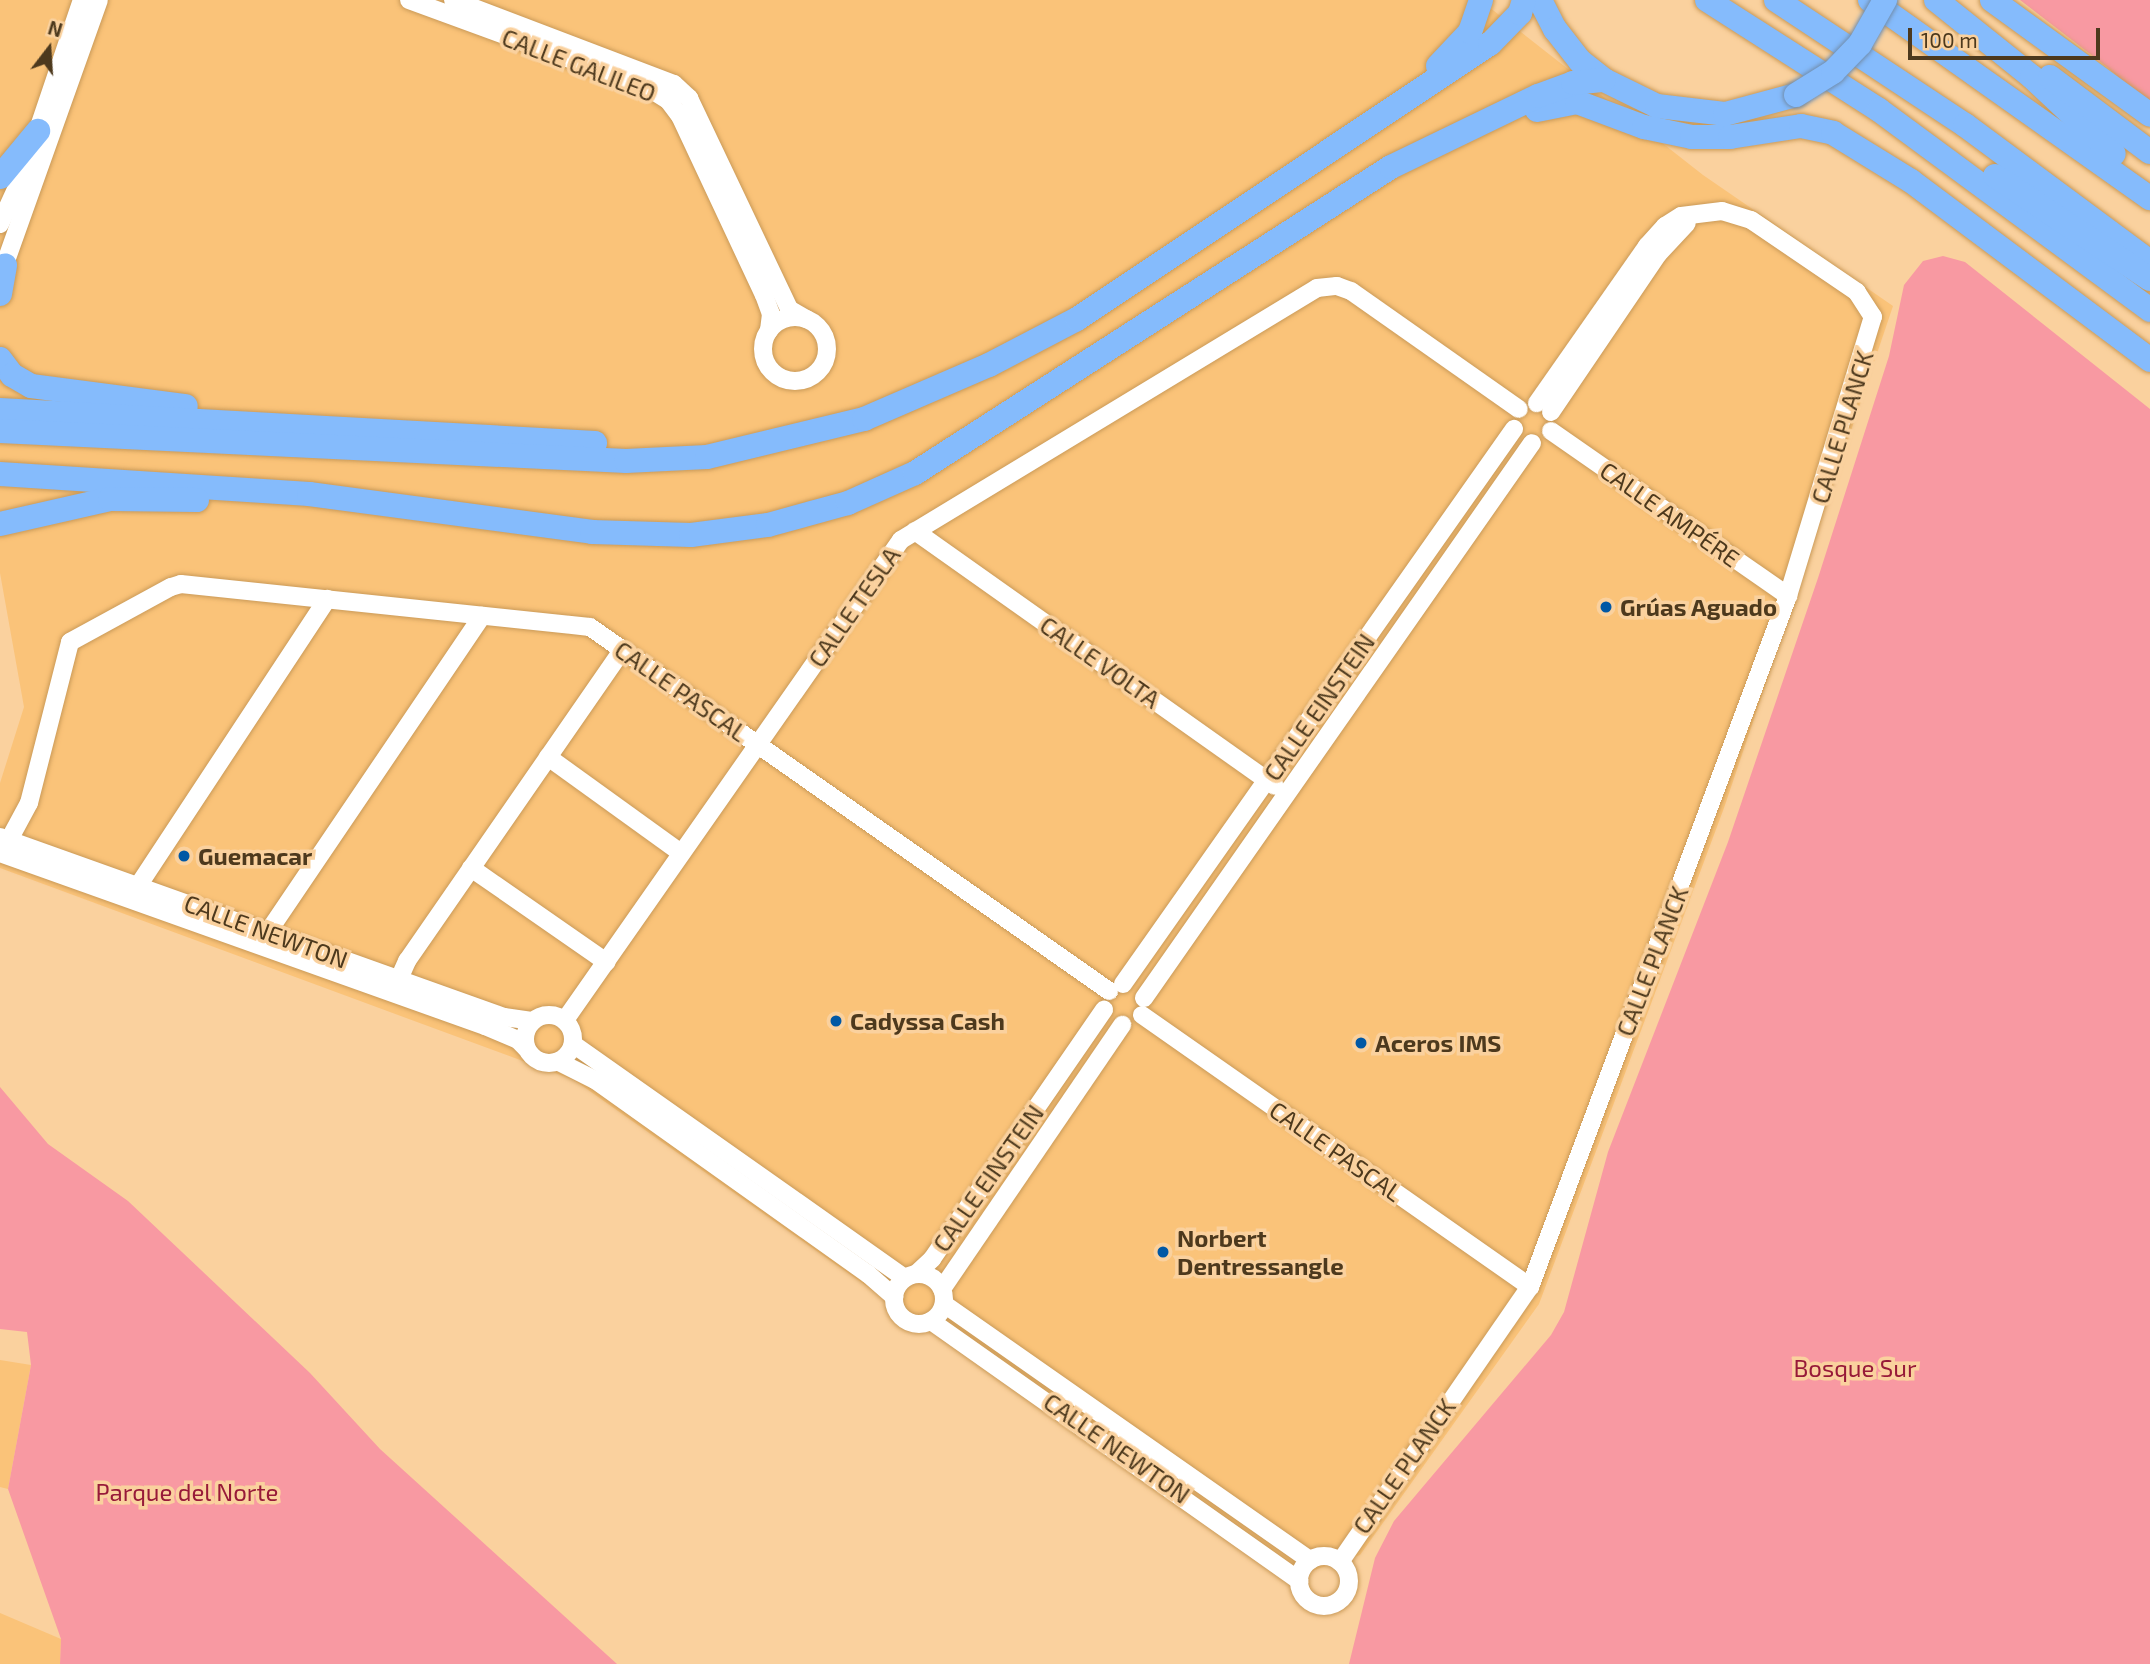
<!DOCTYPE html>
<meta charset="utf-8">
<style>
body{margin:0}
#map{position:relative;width:2150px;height:1664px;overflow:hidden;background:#fad19e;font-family:"Exo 2",sans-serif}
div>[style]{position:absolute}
.built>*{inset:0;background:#fac379}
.green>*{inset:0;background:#f899a2}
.roads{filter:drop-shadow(0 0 2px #ca9a58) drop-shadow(0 0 2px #ca9a58)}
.minor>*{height:18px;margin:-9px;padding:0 9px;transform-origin:9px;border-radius:9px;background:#fff}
.minor>.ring{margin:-9px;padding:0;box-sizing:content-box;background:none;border:18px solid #fff;border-radius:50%}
.highway>*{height:24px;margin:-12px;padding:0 12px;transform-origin:12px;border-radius:12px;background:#85bbfc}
.bridges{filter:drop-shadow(0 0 2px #718eae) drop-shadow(0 0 2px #718eae)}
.highway-bridge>*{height:24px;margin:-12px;padding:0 12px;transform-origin:12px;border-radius:12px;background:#85bbfc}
.dots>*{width:19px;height:19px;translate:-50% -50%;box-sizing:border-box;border:4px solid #fad19e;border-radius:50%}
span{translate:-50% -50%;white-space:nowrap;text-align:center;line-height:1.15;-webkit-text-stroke:7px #fad19e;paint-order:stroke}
.street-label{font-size:24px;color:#4d391d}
.poi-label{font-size:24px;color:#4d391d;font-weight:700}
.left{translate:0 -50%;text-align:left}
.park-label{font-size:24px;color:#971a39}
.north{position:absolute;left:14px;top:14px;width:70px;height:70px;-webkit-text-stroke:5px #fad19e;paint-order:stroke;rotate:17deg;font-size:19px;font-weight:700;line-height:28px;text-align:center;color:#4d391d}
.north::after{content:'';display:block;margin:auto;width:24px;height:32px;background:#4d391d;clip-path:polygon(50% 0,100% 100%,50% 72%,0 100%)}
.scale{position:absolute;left:1908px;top:28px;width:192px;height:32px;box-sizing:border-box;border:4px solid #4d391d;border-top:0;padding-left:9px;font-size:21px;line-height:24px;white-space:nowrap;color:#4d391d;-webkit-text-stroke:5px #fad19e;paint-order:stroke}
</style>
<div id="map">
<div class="built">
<div style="clip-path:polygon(0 0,1480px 0,1703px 175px,1893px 306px,1724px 808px,1539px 1304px,1360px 1555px,1284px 1580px,574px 1080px,0 868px,0 783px,24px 707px,0 573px)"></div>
<div style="clip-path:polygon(0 1360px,31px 1365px,8px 1489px,0 1487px)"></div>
<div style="clip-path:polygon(0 1613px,61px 1639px,60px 1664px,0 1664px)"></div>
</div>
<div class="green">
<div style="clip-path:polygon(2020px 0,2150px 0,2150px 105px,2107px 67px)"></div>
<div style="clip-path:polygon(1943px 256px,1965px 262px,2150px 409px,2150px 1664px,1349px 1664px,1375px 1558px,1394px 1521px,1551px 1335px,1564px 1312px,1608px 1152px,1728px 842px,1818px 578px,1889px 356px,1904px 285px,1923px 261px)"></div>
<div style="clip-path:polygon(0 1087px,48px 1144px,128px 1201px,310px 1373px,380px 1449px,617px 1664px,60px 1664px,61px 1639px,8px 1489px,31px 1365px,27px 1332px,0 1329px)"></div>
</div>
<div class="roads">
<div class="minor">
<div style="left:409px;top:0;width:253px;rotate:20.1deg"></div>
<div style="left:647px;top:87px;width:25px;rotate:32deg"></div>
<div style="left:668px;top:100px;width:20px;rotate:53deg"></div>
<div style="left:680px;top:116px;width:198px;rotate:64.9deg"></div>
<div style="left:764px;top:295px;width:20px;rotate:70deg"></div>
<div style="left:771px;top:314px;width:17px;rotate:97deg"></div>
<div style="left:453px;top:0;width:236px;rotate:20.8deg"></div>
<div style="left:674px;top:84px;width:21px;rotate:43deg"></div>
<div style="left:689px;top:98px;width:233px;rotate:64.6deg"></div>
<div style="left:789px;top:309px;width:20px;rotate:30deg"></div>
<div style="left:0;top:224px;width:55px;rotate:-65.3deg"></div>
<div style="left:23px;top:174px;width:184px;rotate:-71.3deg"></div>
<div style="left:1px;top:275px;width:292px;rotate:-70.4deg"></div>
<div class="ring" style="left:763px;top:317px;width:46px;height:46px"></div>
<div style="left:1551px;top:412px;width:191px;rotate:-55.9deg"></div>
<div style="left:1658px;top:254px;width:42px;rotate:-46.9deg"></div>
<div style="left:1551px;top:431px;width:289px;rotate:34.8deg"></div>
<div style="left:915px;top:531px;width:441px;rotate:35.3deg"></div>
<div style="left:548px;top:757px;width:164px;rotate:35.8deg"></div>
<div style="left:0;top:837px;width:535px;rotate:19.65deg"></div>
<div style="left:504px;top:1017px;width:28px;rotate:8deg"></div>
<div style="left:9px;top:840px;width:42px;rotate:-61.6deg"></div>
<div style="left:29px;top:803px;width:166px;rotate:-75.7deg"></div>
<div style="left:70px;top:642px;width:115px;rotate:-28.6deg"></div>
<div style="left:171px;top:587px;width:10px;rotate:-17deg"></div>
<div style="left:181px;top:584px;width:411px;rotate:6deg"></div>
<div style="left:590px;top:627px;width:634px;rotate:35.04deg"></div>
<div style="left:0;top:853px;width:515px;rotate:19.63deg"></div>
<div style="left:485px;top:1026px;width:36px;rotate:23deg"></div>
<div style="left:518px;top:1040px;width:11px;rotate:45deg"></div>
<div style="left:471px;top:868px;width:165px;rotate:34.8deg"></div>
<div style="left:138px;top:886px;width:344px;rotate:-56.6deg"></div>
<div style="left:268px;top:932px;width:382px;rotate:-55.9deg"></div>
<div style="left:399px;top:979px;width:20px;rotate:-66deg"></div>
<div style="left:407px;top:961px;width:379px;rotate:-55.3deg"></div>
<div style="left:1123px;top:984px;width:679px;rotate:-54.84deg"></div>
<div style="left:1144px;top:998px;width:677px;rotate:-55.04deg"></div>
<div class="ring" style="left:525px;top:1015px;width:30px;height:30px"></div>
<div style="left:1142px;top:1015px;width:474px;rotate:35deg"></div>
<div style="left:565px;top:1020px;width:586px;rotate:-55.01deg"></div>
<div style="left:901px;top:540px;width:486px;rotate:-31.2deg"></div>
<div style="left:1317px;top:288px;width:20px;rotate:-6deg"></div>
<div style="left:1337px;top:286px;width:15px;rotate:20deg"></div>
<div style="left:1351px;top:291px;width:205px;rotate:35.1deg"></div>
<div style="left:573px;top:1044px;width:406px;rotate:35.2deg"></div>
<div style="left:559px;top:1062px;width:40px;rotate:26.6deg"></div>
<div style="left:595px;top:1080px;width:335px;rotate:35.4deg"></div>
<div style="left:868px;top:1274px;width:35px;rotate:41deg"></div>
<div style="left:916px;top:1274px;width:22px;rotate:-43deg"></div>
<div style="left:932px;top:1259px;width:303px;rotate:-55.4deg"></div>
<div class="ring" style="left:894px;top:1274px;width:32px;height:32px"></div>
<div style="left:942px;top:1289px;width:320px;rotate:-55.7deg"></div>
<div style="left:944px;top:1304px;width:447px;rotate:35deg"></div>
<div style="left:931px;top:1321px;width:451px;rotate:35.2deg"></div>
<div class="ring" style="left:1299px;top:1556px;width:32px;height:32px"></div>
<div style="left:1340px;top:1562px;width:334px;rotate:-55.4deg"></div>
<div style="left:1530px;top:1287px;width:738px;rotate:-69.53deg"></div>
<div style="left:1788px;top:596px;width:292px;rotate:-73.1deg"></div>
<div style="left:1873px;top:317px;width:30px;rotate:-123deg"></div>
<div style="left:1857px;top:292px;width:128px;rotate:-145.8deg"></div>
<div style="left:1751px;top:220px;width:30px;rotate:-163deg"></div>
<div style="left:1722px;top:211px;width:41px;rotate:173deg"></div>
<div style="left:1681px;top:216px;width:19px;rotate:148deg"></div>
<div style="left:1665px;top:226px;width:27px;rotate:132deg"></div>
<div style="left:1647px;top:246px;width:192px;rotate:125deg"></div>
</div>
<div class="highway">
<div style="left:1540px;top:0;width:33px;rotate:63deg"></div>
<div style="left:1555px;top:29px;width:41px;rotate:52deg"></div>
<div style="left:1580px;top:61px;width:31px;rotate:38deg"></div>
<div style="left:1604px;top:80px;width:59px;rotate:26.1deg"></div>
<div style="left:1657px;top:106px;width:68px;rotate:6.7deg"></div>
<div style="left:1725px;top:114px;width:73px;rotate:-15deg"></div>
<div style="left:1707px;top:0;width:204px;rotate:32.6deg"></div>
<div style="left:1879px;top:110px;width:337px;rotate:36.4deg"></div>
<div style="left:1776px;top:0;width:227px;rotate:33.5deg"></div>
<div style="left:1965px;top:125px;width:230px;rotate:36.5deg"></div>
<div style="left:1870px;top:0;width:343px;rotate:35.3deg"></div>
<div style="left:1936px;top:0;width:123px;rotate:38.7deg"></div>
<div style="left:2032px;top:77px;width:112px;rotate:43.2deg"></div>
<div style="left:1992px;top:0;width:195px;rotate:36deg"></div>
<div style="left:1438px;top:66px;width:47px;rotate:-46.7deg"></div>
<div style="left:1470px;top:32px;width:34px;rotate:-71deg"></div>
<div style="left:2050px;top:77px;width:125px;rotate:36.9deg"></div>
<div style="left:1537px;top:110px;width:41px;rotate:-11.3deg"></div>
<div style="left:1577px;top:102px;width:72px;rotate:20.5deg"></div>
<div style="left:1644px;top:127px;width:49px;rotate:11.8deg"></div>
<div style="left:1692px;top:137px;width:38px"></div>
<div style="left:1730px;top:137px;width:72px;rotate:-8.8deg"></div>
<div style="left:1801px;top:126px;width:33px;rotate:12deg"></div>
<div style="left:1833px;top:133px;width:92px;rotate:31.6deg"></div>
<div style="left:1911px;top:181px;width:299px;rotate:36.8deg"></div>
<div style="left:1995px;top:176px;width:186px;rotate:33.6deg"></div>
<div style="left:0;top:177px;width:60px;rotate:-50.4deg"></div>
<div style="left:0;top:294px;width:29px;rotate:-80deg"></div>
<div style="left:0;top:359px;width:20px;rotate:53deg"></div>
<div style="left:12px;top:375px;width:22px;rotate:30deg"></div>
<div style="left:31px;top:386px;width:156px;rotate:7.4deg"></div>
<div style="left:0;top:410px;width:596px;rotate:3.17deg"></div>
<div style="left:0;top:431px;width:627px;rotate:2.74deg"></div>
<div style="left:626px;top:461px;width:81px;rotate:-2.8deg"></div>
<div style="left:707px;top:457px;width:162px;rotate:-13.6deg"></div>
<div style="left:864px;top:419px;width:136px;rotate:-23.4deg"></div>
<div style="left:989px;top:365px;width:99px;rotate:-27.6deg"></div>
<div style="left:1077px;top:319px;width:496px;rotate:-33.7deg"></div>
<div style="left:1490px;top:44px;width:43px;rotate:-45.9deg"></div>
<div style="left:1520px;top:13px;width:14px;rotate:-73deg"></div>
<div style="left:0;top:474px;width:310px;rotate:3.7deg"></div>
<div style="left:309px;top:494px;width:286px;rotate:7.6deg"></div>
<div style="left:592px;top:532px;width:99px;rotate:1.7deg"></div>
<div style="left:691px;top:535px;width:78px;rotate:-7.4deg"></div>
<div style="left:768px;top:525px;width:83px;rotate:-15.4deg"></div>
<div style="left:848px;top:503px;width:73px;rotate:-24.1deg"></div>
<div style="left:915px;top:473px;width:566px;rotate:-32.74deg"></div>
<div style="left:1391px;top:167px;width:163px;rotate:-25.8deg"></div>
<div style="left:1538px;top:96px;width:37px;rotate:-20deg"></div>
<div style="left:1573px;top:83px;width:31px;rotate:-6deg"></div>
<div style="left:0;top:524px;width:113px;rotate:-12.8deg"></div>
<div style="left:110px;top:499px;width:87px;rotate:0.7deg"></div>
</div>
</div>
<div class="bridges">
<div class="highway-bridge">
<div style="left:1796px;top:95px;width:44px;rotate:-31.9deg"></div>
<div style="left:1833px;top:72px;width:39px;rotate:-46deg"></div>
<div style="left:1860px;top:44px;width:51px;rotate:-60.4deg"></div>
</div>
</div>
<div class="dots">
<div style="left:1606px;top:607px;background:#0058a5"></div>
<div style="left:184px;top:856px;background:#0058a5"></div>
<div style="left:836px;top:1021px;background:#0058a5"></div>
<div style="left:1361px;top:1043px;background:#0058a5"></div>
<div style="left:1163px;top:1252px;background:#0058a5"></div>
</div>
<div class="street-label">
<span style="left:579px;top:65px;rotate:21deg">CALLE GALILEO</span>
<span style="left:1842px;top:427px;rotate:-73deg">CALLE PLANCK</span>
<span style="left:1670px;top:514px;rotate:35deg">CALLE AMPÉRE</span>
<span style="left:854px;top:607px;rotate:-55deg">CALLE TESLA</span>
<span style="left:1100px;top:662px;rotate:35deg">CALLE VOLTA</span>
<span style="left:681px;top:691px;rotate:35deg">CALLE PASCAL</span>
<span style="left:1319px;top:707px;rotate:-55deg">CALLE EINSTEIN</span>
<span style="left:266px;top:931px;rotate:20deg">CALLE NEWTON</span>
<span style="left:1652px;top:961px;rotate:-69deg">CALLE PLANCK</span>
<span style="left:1336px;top:1151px;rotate:35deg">CALLE PASCAL</span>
<span style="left:988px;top:1178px;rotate:-55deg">CALLE EINSTEIN</span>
<span style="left:1117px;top:1448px;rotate:35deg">CALLE NEWTON</span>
<span style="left:1404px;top:1466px;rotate:-55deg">CALLE PLANCK</span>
</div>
<div class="poi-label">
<span class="left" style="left:1620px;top:607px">Grúas Aguado</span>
<span class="left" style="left:198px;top:856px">Guemacar</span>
<span class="left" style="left:850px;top:1021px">Cadyssa Cash</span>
<span class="left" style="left:1375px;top:1043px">Aceros IMS</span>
<span class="left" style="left:1177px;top:1252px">Norbert<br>Dentressangle</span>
</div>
<div class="park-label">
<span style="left:1855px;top:1368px">Bosque Sur</span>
<span style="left:187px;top:1492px">Parque del Norte</span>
</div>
<div class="north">N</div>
<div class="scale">100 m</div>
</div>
